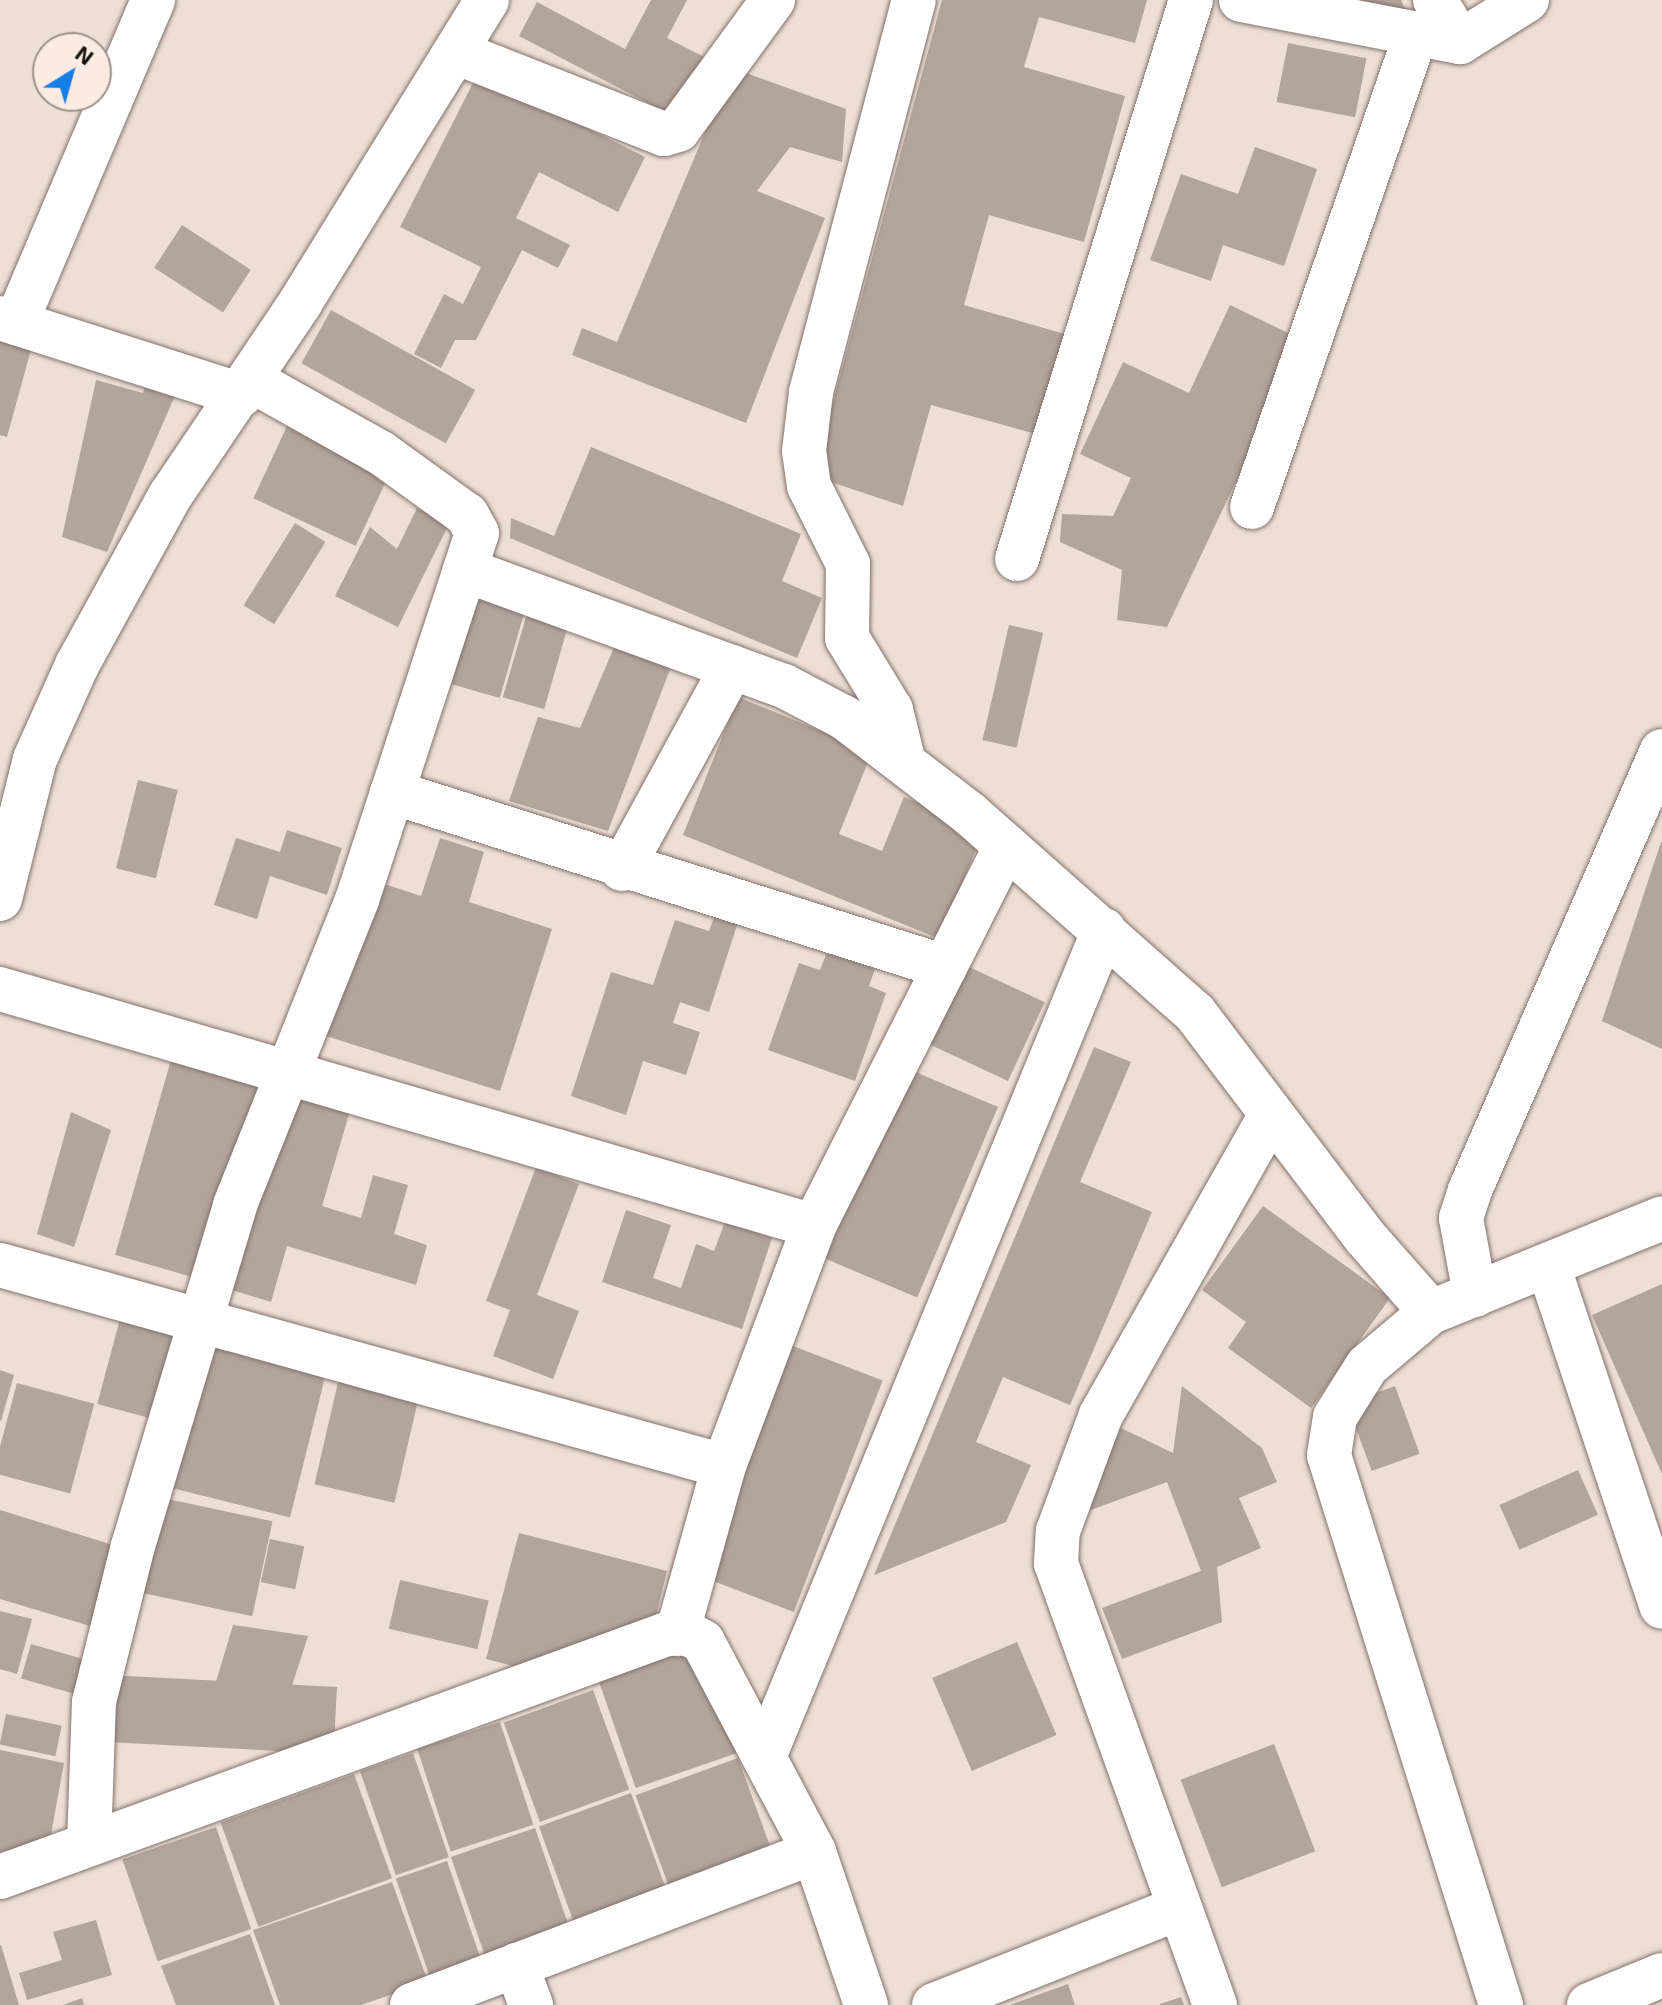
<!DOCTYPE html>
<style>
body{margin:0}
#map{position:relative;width:1662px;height:2005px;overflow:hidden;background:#eeded5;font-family:"Exo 2",sans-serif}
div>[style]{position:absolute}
.building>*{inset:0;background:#b3a49c;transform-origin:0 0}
.roads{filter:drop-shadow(0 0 2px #81726b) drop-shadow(0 0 2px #81726b)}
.street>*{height:44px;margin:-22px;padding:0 22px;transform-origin:22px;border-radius:22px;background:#fff}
span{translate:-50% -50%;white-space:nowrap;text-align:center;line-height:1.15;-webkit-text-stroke:6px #fbebe2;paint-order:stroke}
.north{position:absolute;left:32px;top:32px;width:80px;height:80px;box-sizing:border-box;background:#fbebe2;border:2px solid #9f938d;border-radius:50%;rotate:37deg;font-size:22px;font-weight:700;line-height:32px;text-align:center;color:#150f0d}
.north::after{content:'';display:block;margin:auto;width:28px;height:36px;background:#167fe7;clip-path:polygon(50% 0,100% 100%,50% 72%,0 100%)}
</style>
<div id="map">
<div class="building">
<div style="clip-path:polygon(651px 0,687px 0,667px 38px,704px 57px,673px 116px,519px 36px,537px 2px,625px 49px)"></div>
<div style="clip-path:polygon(942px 0,1147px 0,1135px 43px,1039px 17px,1024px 67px,1125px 96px,1084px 242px,989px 215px,964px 305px,1068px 335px,1040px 435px,931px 405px,903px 506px,813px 476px)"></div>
<div style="clip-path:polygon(1332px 0,1401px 0,1410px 21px)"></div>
<div style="left:1288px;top:43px;width:80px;height:60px;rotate:11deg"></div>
<div style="clip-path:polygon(732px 68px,846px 109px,842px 162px,790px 147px,757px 191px,825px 218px,746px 423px,572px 355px,582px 328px,617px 342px)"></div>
<div style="clip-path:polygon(478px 73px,645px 157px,618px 212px,539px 172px,516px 218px,570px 245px,558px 268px,522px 250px,476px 340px,455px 340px,441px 368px,414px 354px,444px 294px,463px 304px,481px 267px,400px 227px)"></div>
<div style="clip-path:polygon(1255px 147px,1317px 169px,1284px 266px,1223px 245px,1211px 281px,1150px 260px,1181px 174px,1238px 194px)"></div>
<div style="left:182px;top:225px;width:82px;height:51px;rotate:33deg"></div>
<div style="clip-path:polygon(1230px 305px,1303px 340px,1167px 627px,1117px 620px,1122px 570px,1060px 542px,1062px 514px,1113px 516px,1131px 478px,1080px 454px,1123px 362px,1189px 393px)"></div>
<div style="left:331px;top:310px;width:165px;height:61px;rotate:29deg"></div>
<div style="clip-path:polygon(0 337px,32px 346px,7px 437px,0 435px)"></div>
<div style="clip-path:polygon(147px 378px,177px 391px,107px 552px,62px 537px,96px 380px,143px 393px)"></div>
<div style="left:288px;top:424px;width:113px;height:82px;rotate:25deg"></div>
<div style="clip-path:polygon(591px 447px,801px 534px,782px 581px,822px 598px,797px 658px,510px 538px,511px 518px,554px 536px)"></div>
<div style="clip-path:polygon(417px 508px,449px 524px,398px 627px,335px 596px,370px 527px,397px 549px)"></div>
<div style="left:295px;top:523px;width:36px;height:97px;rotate:32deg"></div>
<div style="left:479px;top:589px;width:50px;height:99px;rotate:16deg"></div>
<div style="left:529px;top:606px;width:43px;height:95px;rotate:16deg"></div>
<div style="left:1009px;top:625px;width:35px;height:118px;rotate:13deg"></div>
<div style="clip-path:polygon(617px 640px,674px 659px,608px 831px,509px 801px,538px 717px,580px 728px)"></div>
<div style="clip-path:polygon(738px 697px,872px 752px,839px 834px,882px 851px,904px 797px,984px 829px,940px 939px,683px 835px)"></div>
<div style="left:138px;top:780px;width:41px;height:91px;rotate:14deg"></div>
<div style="clip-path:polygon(287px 830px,342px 848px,327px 895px,270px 876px,257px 919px,214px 905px,236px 838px,280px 852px)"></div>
<div style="clip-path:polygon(440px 838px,484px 852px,469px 902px,552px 929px,500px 1091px,326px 1036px,375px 881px,421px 896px)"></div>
<div style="clip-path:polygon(1661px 842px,1662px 842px,1662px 1049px,1602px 1021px)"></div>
<div style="clip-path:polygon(716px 912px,739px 919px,709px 1012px,680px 1002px,673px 1023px,700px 1032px,686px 1075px,643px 1061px,626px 1115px,571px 1096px,611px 972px,653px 985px,675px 920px,709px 931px)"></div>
<div style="clip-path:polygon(827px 952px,875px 969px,869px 986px,886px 993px,855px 1081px,768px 1050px,799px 963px,820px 970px)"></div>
<div style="left:965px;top:965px;width:88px;height:87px;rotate:25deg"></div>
<div style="clip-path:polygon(1094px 1047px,1131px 1062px,1080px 1182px,1152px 1212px,1070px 1405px,1003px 1377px,976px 1442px,1031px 1465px,1006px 1522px,874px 1575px)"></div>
<div style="left:173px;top:1053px;width:91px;height:210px;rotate:16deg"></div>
<div style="left:906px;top:1068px;width:100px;height:207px;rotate:23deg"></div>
<div style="clip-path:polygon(280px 1090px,350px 1111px,322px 1206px,361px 1218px,373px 1175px,408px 1185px,394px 1234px,427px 1245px,416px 1285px,287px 1246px,271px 1302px,222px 1287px)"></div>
<div style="clip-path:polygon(71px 1112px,111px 1130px,74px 1247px,37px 1234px)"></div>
<div style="clip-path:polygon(536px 1167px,579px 1184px,537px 1295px,579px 1311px,553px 1379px,493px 1356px,510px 1310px,486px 1301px)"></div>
<div style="clip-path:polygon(1263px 1206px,1390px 1298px,1311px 1408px,1228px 1348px,1246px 1322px,1202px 1290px)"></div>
<div style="clip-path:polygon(626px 1210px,671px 1225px,653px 1278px,681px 1288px,696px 1244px,714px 1251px,725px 1222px,772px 1238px,742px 1329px,602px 1282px)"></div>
<div style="clip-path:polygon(1662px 1284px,1662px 1474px,1592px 1315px)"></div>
<div style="left:120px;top:1319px;width:67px;height:88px;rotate:15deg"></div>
<div style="left:206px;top:1342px;width:124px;height:150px;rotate:14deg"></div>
<div style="left:793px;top:1346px;width:96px;height:248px;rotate:21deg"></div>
<div style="clip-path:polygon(0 1370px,14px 1375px,1px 1421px,0 1420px)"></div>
<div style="left:339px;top:1378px;width:82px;height:109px;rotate:13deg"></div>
<div style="left:17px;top:1383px;width:80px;height:93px;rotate:15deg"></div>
<div style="clip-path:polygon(1182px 1386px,1262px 1448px,1277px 1482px,1239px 1498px,1261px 1548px,1217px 1567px,1222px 1622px,1122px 1659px,1102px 1608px,1201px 1571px,1167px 1482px,1080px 1514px,1121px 1428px,1173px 1453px)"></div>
<div style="left:1395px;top:1386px;width:72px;height:51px;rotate:70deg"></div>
<div style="left:1578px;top:1470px;width:49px;height:86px;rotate:66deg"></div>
<div style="left:158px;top:1497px;width:117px;height:97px;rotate:12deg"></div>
<div style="clip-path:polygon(0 1510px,113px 1545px,90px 1626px,0 1599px)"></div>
<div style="clip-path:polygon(519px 1533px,667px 1571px,655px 1620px,532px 1671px,486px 1659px)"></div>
<div style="left:270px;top:1539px;width:35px;height:44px;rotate:12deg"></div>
<div style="left:400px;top:1580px;width:91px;height:50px;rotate:13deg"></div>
<div style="clip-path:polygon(0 1611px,32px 1619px,17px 1674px,0 1669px)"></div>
<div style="clip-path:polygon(233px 1625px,308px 1636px,291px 1689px,210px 1702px)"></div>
<div style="left:1017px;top:1642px;width:101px;height:92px;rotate:67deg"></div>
<div style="left:31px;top:1644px;width:54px;height:36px;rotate:16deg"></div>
<div style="left:701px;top:1646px;width:113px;height:108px;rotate:71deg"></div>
<div style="left:337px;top:1687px;width:67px;height:230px;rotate:93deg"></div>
<div style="left:593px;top:1690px;width:106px;height:95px;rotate:70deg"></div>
<div style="left:6px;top:1714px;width:57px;height:31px;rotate:12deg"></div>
<div style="left:500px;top:1722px;width:108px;height:87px;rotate:72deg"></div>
<div style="left:1274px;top:1744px;width:115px;height:100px;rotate:69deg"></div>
<div style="clip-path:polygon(0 1750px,64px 1763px,50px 1840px,0 1852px)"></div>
<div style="left:413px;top:1753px;width:110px;height:56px;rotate:71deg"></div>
<div style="left:738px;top:1758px;width:98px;height:109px;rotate:70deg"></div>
<div style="left:354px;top:1774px;width:111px;height:142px;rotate:70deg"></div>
<div style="left:631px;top:1793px;width:102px;height:98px;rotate:70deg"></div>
<div style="left:216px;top:1827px;width:108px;height:99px;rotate:71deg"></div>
<div style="left:535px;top:1828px;width:109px;height:89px;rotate:71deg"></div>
<div style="left:447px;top:1861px;width:107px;height:54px;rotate:71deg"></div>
<div style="clip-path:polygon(392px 1882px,428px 1982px,361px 2005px,280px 2005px,253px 1930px)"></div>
<div style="clip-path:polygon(96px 1920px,112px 1975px,27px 2000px,19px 1973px,62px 1960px,53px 1932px)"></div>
<div style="clip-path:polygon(250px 1934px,275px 2005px,176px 2005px,161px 1966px)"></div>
<div style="clip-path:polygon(0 1945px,1px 1945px,19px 2005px,0 2005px)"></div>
<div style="clip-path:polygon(1068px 1984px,1075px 2005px,1010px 2005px)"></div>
<div style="clip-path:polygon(1181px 1997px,1184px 2005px,1160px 2005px,1160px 2004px)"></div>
<div style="clip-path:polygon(82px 1998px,84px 2005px,63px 2005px)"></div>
</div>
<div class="roads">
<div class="street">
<div style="left:1241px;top:0;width:223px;rotate:10.9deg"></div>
<div style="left:1460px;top:42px;width:79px;rotate:-32.1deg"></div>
<div style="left:1435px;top:0;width:49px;rotate:59.2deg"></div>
<div style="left:458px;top:53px;width:221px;rotate:21.5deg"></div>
<div style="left:664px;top:134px;width:15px;rotate:-16deg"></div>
<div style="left:678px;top:130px;width:161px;rotate:-53.8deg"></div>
<div style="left:0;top:318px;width:253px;rotate:17.7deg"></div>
<div style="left:16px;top:323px;width:351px;rotate:-67deg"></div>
<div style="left:1252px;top:507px;width:501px;rotate:-70.88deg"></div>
<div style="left:1017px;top:559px;width:585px;rotate:-72.71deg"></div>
<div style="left:465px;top:570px;width:339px;rotate:20deg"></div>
<div style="left:784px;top:686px;width:69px;rotate:27.7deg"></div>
<div style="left:845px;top:718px;width:158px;rotate:37.5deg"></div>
<div style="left:970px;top:814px;width:300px;rotate:41.5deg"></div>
<div style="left:1195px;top:1013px;width:281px;rotate:52.8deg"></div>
<div style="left:1365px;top:1237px;width:100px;rotate:48.7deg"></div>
<div style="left:904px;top:763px;width:55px;rotate:-103.8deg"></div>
<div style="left:891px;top:710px;width:84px;rotate:-121.4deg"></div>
<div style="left:847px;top:638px;width:74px;rotate:-89.2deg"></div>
<div style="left:848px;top:564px;width:87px;rotate:-116.6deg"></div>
<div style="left:809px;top:486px;width:35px;rotate:-98deg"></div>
<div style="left:804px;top:451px;width:59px;rotate:-83.2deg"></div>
<div style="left:811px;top:392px;width:405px;rotate:-75.3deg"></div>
<div style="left:392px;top:792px;width:580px;rotate:17.56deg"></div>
<div style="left:622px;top:869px;width:230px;rotate:-61.4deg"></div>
<div style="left:0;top:899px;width:144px;rotate:-76deg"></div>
<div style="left:35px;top:759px;width:103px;rotate:-65.9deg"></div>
<div style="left:77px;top:665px;width:193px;rotate:-61.2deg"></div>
<div style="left:170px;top:496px;width:233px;rotate:-56deg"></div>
<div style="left:300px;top:303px;width:356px;rotate:-58.3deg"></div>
<div style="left:0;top:989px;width:848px;rotate:16.23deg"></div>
<div style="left:0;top:1265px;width:751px;rotate:15.52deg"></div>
<div style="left:1548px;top:1265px;width:360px;rotate:71.6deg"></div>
<div style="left:1475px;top:1295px;width:78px;rotate:-100.3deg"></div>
<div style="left:1461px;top:1218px;width:29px;rotate:-72deg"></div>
<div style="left:1470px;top:1190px;width:479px;rotate:-66.4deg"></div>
<div style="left:677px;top:1634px;width:174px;rotate:-74.4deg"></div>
<div style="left:724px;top:1466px;width:256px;rotate:-69.4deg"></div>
<div style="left:814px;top:1226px;width:426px;rotate:-63.2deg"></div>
<div style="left:764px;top:1757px;width:894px;rotate:-67.65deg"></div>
<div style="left:89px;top:1844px;width:142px;rotate:-88deg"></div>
<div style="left:94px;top:1702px;width:161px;rotate:-76deg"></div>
<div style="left:133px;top:1546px;width:356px;rotate:-73.3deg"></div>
<div style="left:235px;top:1205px;width:328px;rotate:-68.2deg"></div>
<div style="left:357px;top:900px;width:386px;rotate:-71.9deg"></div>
<div style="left:477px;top:533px;width:21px;rotate:-119deg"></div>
<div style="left:467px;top:515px;width:106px;rotate:-144.2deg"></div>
<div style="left:381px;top:453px;width:149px;rotate:-150.7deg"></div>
<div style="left:0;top:1877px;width:710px;rotate:-20.02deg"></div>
<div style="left:667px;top:1634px;width:20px;rotate:-3deg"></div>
<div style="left:687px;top:1633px;width:18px;rotate:29deg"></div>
<div style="left:703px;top:1642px;width:238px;rotate:62.1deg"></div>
<div style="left:814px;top:1852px;width:162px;rotate:71.2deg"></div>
<div style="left:516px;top:1965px;width:43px;rotate:69.4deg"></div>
<div style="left:412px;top:2005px;width:430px;rotate:-20.8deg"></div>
<div style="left:934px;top:2005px;width:260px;rotate:-21.6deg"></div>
<div style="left:1215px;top:2005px;width:469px;rotate:-109.8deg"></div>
<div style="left:1056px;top:1564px;width:33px;rotate:-87deg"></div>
<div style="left:1058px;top:1531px;width:124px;rotate:-69.7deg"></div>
<div style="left:1101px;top:1415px;width:345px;rotate:-60.5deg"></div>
<div style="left:1501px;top:2005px;width:576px;rotate:-107.37deg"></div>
<div style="left:1329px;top:1455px;width:38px;rotate:-81deg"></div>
<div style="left:1335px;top:1417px;width:60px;rotate:-57.9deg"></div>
<div style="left:1367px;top:1366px;width:84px;rotate:-40.2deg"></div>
<div style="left:1431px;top:1312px;width:249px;rotate:-22.1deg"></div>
<div style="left:1589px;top:2005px;width:79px;rotate:-22.3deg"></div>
</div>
</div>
<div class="north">N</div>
</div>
